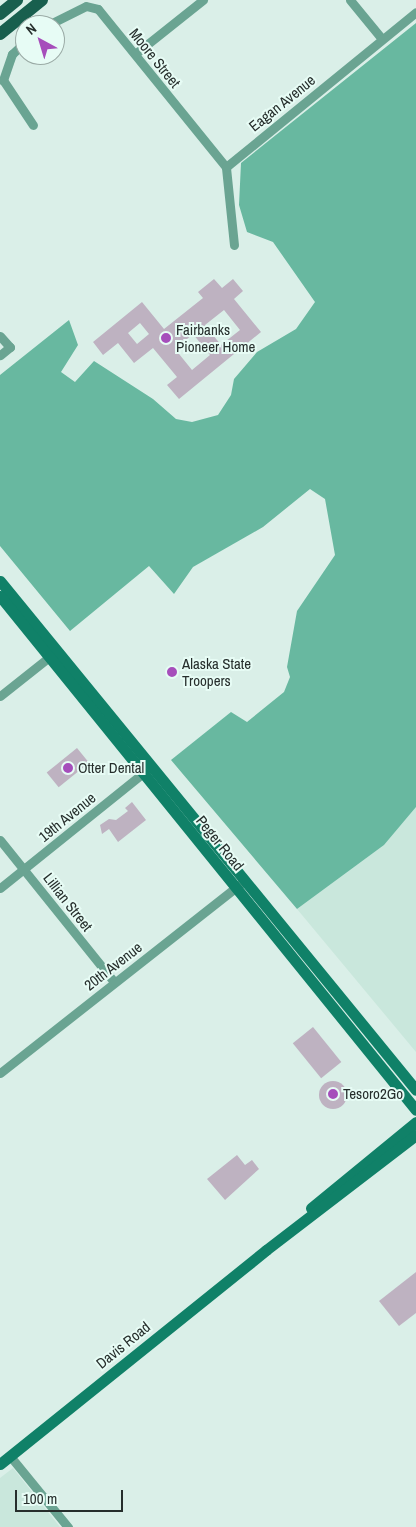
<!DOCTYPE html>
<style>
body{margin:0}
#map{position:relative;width:416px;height:1527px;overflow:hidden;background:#daefe8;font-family:"Archivo Narrow",sans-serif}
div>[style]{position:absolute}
.built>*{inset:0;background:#c9e7dc}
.forest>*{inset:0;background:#68b8a0}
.building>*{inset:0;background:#beb2c1;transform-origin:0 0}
.round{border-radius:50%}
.street>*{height:9px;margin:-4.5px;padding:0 4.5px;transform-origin:4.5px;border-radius:4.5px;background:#6aa492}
.secondary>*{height:11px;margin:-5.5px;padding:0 5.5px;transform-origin:5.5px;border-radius:5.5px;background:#108168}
.primary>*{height:12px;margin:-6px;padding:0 6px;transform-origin:6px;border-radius:6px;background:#185f4e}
.dots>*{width:14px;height:14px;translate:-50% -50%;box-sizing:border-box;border:2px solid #e7fcf5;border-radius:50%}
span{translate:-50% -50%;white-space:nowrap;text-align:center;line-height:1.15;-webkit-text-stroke:4px #e7fcf5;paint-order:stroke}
.street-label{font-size:15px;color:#262e2c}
.poi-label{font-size:15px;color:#262e2c}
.left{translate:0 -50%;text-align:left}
.north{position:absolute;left:15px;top:15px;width:50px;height:50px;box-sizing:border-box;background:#e7fcf5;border:1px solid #9aaaa5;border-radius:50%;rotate:321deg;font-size:14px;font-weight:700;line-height:20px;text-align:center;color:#262e2c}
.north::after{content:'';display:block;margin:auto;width:18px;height:22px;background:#a64ebb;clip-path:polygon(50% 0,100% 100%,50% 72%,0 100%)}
.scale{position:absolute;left:15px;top:1490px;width:108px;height:22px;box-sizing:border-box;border:2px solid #262e2c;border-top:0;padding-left:6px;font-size:15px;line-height:18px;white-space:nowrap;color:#262e2c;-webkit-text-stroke:4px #e7fcf5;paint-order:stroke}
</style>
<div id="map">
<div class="built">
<div style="clip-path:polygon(416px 807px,416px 1052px,297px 909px,384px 845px)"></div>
<div style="clip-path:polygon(13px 1468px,60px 1527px,0 1527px,0 1478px)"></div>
</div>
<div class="forest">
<div style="clip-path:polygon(416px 23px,416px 807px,384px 845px,297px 909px,171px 760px,231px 712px,247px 722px,284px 692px,290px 677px,287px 667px,297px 611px,335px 555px,325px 499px,310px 489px,263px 527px,193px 567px,174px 594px,149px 566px,70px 631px,0 546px,0 375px,69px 320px,78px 345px,61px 372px,75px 382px,94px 361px,153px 399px,176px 419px,192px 422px,218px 415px,231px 395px,234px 379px,257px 352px,296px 329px,315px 302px,273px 242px,247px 232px,239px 205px,241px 163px)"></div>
</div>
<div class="building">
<div style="clip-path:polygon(evenodd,214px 279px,222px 288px,233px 279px,243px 291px,234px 299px,261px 332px,179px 399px,167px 385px,177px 377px,153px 348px,134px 363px,118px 343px,103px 355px,93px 342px,142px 302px,164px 329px,203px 298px,198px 292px,214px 279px,224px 310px,240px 330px,221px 345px,205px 325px,224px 310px,214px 279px,140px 323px,149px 334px,137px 344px,128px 333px,140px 323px,214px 279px,193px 334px,210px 355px,192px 370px,175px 349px,193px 334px)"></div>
<div style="left:77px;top:748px;width:19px;height:39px;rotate:51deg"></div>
<div style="clip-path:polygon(132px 802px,146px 820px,118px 842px,109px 829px,102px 834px,100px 825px,109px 819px,116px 820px,128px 811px,125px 808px)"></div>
<div style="left:313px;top:1027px;width:45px;height:26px;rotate:51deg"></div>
<div class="round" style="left:319px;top:1081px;width:28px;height:28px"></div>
<div style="clip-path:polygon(237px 1155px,245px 1165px,252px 1160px,259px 1169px,225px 1200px,207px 1179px)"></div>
<div style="clip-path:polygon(416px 1272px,416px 1313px,399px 1326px,379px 1301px)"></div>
</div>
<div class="street">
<div style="left:350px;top:0;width:50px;rotate:50.6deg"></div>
<div style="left:48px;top:25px;width:42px;rotate:-26.6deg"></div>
<div style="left:86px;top:6px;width:12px;rotate:14deg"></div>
<div style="left:98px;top:9px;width:203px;rotate:51deg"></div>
<div style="left:25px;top:42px;width:18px;rotate:137deg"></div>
<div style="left:12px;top:54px;width:28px;rotate:109deg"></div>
<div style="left:3px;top:80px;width:54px;rotate:56.3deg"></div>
<div style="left:135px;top:54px;width:87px;rotate:-38.5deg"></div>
<div style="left:234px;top:245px;width:78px;rotate:-95.9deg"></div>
<div style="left:226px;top:167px;width:245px;rotate:-39.2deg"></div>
<div style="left:0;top:336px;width:15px;rotate:48deg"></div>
<div style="left:10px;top:347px;width:13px;rotate:141deg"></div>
<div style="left:0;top:696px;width:68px;rotate:-38.4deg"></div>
<div style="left:0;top:840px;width:182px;rotate:51.2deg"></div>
<div style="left:0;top:888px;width:190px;rotate:-38.8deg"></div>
<div style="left:0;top:1073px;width:305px;rotate:-38.2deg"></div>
<div style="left:10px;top:1456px;width:92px;rotate:50.8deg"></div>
</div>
<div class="secondary">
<div style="left:0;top:581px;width:657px;rotate:50.74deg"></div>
<div style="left:0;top:596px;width:661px;rotate:51.02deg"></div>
<div style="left:311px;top:1208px;width:136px;rotate:-39.3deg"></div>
<div style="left:0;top:1464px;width:341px;rotate:-38.8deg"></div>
<div style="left:266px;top:1250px;width:189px;rotate:-37.5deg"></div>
</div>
<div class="primary">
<div style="left:0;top:14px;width:22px;rotate:-39deg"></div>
<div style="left:0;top:34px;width:54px;rotate:-39deg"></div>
</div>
<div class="dots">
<div style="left:166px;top:338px;background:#a64ebb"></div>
<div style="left:172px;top:672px;background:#a64ebb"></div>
<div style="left:68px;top:768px;background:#a64ebb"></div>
<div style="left:333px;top:1094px;background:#a64ebb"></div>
</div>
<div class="street-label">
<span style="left:155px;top:58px;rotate:51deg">Moore Street</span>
<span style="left:282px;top:103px;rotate:-39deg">Eagan Avenue</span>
<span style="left:67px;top:817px;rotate:-39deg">19th Avenue</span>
<span style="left:220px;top:843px;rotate:51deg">Peger Road</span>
<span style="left:68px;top:902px;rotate:52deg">Lillian Street</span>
<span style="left:113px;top:966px;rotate:-38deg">20th Avenue</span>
<span style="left:123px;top:1345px;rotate:-39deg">Davis Road</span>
</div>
<div class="poi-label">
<span class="left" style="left:176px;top:338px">Fairbanks<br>Pioneer Home</span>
<span class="left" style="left:182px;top:672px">Alaska State<br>Troopers</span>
<span class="left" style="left:78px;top:768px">Otter Dental</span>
<span class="left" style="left:343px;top:1094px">Tesoro2Go</span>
</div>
<div class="north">N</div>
<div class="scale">100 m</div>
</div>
